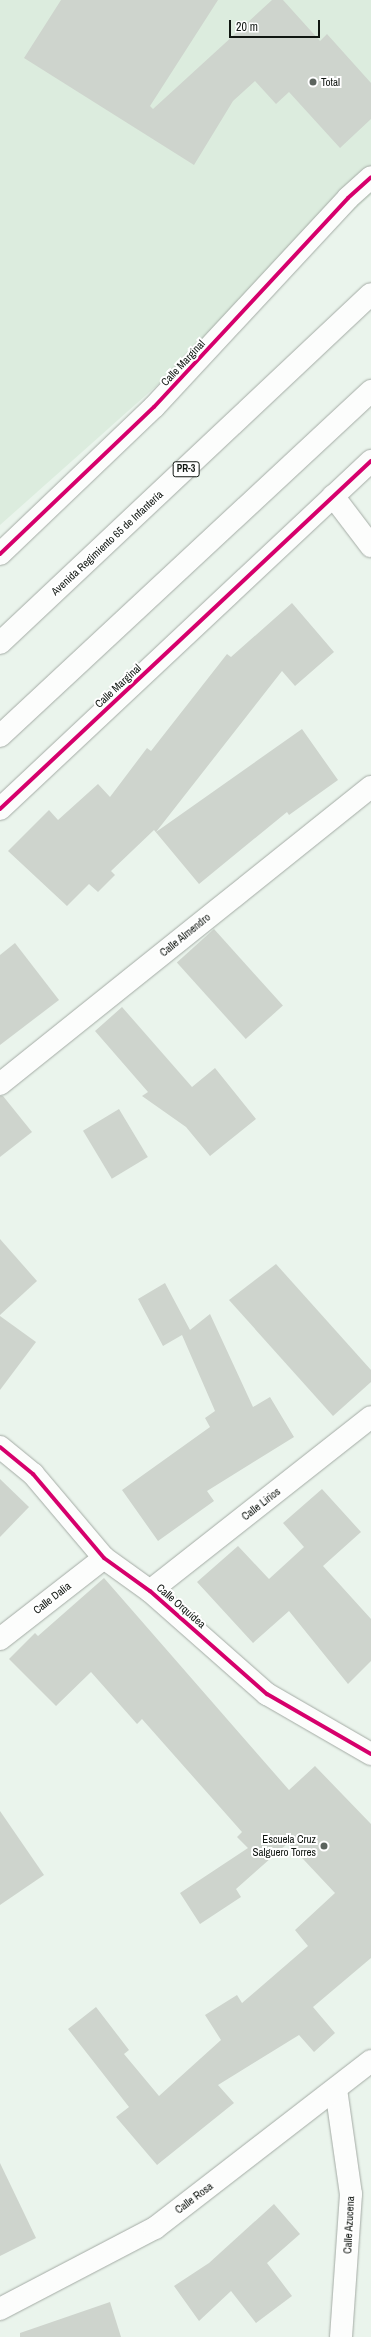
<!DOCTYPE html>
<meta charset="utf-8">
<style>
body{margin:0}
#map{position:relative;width:371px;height:2337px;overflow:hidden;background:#eaf4ec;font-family:"Archivo Narrow",sans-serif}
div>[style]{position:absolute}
.built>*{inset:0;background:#dcecde}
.building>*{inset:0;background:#ced4cd;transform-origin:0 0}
.roads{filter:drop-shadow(0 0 1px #a4aba5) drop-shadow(0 0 1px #a4aba5)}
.minor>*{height:22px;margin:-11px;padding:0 11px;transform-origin:11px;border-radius:11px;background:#fcfdfc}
.primary>*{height:22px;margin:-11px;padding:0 11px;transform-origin:11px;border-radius:11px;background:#fcfdfc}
.cycleway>*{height:4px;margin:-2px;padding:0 2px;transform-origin:2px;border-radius:2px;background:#d6006c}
.dots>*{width:11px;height:11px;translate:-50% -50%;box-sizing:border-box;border:2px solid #fff;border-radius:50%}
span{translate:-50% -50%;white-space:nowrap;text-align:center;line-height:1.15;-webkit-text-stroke:4px #fff;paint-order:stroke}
.shield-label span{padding:1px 3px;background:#fff;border:1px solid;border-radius:3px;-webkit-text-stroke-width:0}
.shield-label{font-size:10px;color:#101611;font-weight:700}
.poi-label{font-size:11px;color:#101611}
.left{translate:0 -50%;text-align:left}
.right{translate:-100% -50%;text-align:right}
.street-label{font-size:11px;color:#101611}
.scale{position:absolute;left:229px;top:20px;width:91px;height:18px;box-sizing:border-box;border:2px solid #101611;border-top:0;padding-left:5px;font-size:12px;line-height:14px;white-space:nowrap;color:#101611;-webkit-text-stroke:3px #fff;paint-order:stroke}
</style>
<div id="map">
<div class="built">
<div style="clip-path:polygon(0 0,371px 0,371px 195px,0 525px)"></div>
</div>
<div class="building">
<div style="clip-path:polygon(61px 0,218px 0,150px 106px,153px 109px,272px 0,283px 0,320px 41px,327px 34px,371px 83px,371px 119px,340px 148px,289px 92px,276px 104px,255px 81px,233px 101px,194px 165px,24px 58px)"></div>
<div style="clip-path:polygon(292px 603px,334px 652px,295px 686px,282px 671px,156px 832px,302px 729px,338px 780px,289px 815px,287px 812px,199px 884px,154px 830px,111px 871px,115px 875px,98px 892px,89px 884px,67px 906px,8px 851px,49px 810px,58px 820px,98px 784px,110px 797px,147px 748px,151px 751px,227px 654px,231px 657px)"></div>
<div style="left:214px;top:929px;width:103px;height:50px;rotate:48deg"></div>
<div style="clip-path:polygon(15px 943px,59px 1000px,0 1045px,0 955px)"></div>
<div style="clip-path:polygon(122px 1007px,192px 1087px,215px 1068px,256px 1119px,210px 1156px,186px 1127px,142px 1096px,148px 1092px,95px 1031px)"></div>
<div style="clip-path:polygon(0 1096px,3px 1096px,32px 1132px,0 1157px)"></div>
<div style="left:119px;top:1109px;width:56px;height:42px;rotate:59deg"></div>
<div style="clip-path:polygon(0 1239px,37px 1281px,0 1315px)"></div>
<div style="clip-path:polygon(276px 1264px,371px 1370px,371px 1382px,333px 1416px,229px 1300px)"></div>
<div style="clip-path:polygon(165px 1283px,190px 1330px,210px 1314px,253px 1407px,270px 1397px,294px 1437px,207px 1491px,214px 1501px,158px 1541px,122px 1490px,210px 1427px,205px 1418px,215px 1411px,182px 1335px,163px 1346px,138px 1299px)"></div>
<div style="clip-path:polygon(0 1316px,36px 1342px,0 1390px)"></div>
<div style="clip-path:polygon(0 1479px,29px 1507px,0 1537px)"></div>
<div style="clip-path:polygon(322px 1489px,361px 1532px,323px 1566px,371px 1619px,371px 1661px,348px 1684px,289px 1611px,253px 1643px,197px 1582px,238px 1546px,269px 1579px,304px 1547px,283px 1523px)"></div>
<div style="clip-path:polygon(104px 1578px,289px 1790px,315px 1766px,371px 1824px,371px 1958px,313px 2007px,335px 2033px,314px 2052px,299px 2035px,218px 2085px,234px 2103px,157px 2165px,116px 2117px,129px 2107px,68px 2029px,96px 2007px,129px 2050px,124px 2054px,159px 2096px,221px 2040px,205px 2015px,237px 1995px,242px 2003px,308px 1946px,295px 1930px,335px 1893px,288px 1843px,236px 1889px,241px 1897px,200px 1924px,180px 1893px,248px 1848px,237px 1837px,242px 1832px,142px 1719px,137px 1724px,91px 1672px,56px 1706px,9px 1659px,35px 1633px,38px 1636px)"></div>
<div style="clip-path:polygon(0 1811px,44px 1875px,0 1905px)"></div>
<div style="clip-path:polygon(0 2163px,36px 2238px,0 2256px)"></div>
<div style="clip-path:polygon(274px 2204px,300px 2234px,267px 2263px,292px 2296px,256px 2323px,231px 2291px,199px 2321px,174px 2286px,209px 2263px)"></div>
<div style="clip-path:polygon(110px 2302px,121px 2337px,20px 2337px,20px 2333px)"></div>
</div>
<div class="roads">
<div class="minor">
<div style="left:333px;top:496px;width:63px;rotate:52.8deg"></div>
<div style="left:0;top:554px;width:213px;rotate:-43.7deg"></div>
<div style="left:154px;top:407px;width:285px;rotate:-47.1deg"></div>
<div style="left:348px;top:198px;width:31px;rotate:-42deg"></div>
<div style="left:0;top:809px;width:509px;rotate:-43.17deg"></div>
<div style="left:0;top:1084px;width:475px;rotate:-38.7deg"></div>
<div style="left:0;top:1447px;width:43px;rotate:39.3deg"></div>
<div style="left:33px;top:1474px;width:110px;rotate:49.8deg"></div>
<div style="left:104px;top:1558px;width:57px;rotate:35.7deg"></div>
<div style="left:150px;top:1591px;width:156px;rotate:41.4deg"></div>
<div style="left:267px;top:1694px;width:120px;rotate:30deg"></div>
<div style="left:150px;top:1591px;width:281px;rotate:-38.2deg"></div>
<div style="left:0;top:1639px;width:132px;rotate:-37.9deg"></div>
<div style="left:336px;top:2089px;width:106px;rotate:81.9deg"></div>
<div style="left:351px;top:2194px;width:143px;rotate:94deg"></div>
<div style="left:0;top:2309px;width:175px;rotate:-27.6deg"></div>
<div style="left:155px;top:2228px;width:273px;rotate:-37.7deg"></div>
</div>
<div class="primary">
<div style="left:0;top:643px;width:509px;rotate:-43.25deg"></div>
<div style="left:0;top:736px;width:507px;rotate:-42.92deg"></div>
</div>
</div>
<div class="cycleway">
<div style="left:0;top:554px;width:213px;rotate:-43.7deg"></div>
<div style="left:154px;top:407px;width:285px;rotate:-47.1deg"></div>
<div style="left:348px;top:198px;width:31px;rotate:-42deg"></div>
<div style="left:0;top:809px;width:509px;rotate:-43.17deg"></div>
<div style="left:0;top:1447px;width:43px;rotate:39.3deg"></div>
<div style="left:33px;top:1474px;width:110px;rotate:49.8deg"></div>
<div style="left:104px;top:1558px;width:57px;rotate:35.7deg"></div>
<div style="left:150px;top:1591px;width:156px;rotate:41.4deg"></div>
<div style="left:267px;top:1694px;width:120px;rotate:30deg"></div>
</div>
<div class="dots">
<div style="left:313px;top:82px;background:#5c645e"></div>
<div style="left:324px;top:1846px;background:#5c645e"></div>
</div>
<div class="shield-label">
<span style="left:186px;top:469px">PR-3</span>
</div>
<div class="poi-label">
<span class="left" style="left:321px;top:82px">Total</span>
<span class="right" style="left:316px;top:1846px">Escuela Cruz<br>Salguero Torres</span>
</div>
<div class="street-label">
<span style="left:183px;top:363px;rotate:-47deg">Calle Marginal</span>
<span style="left:107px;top:543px;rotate:-43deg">Avenida Regimiento 65 de Infantería</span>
<span style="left:118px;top:686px;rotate:-43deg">Calle Marginal</span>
<span style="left:185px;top:935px;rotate:-39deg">Calle Almendro</span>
<span style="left:261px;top:1504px;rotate:-38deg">Calle Lirios</span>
<span style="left:52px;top:1598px;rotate:-38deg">Calle Dalia</span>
<span style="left:181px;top:1606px;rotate:41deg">Calle Orquídea</span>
<span style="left:194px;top:2198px;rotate:-37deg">Calle Rosa</span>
<span style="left:349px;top:2225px;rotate:-87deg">Calle Azucena</span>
</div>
<div class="scale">20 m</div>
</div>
